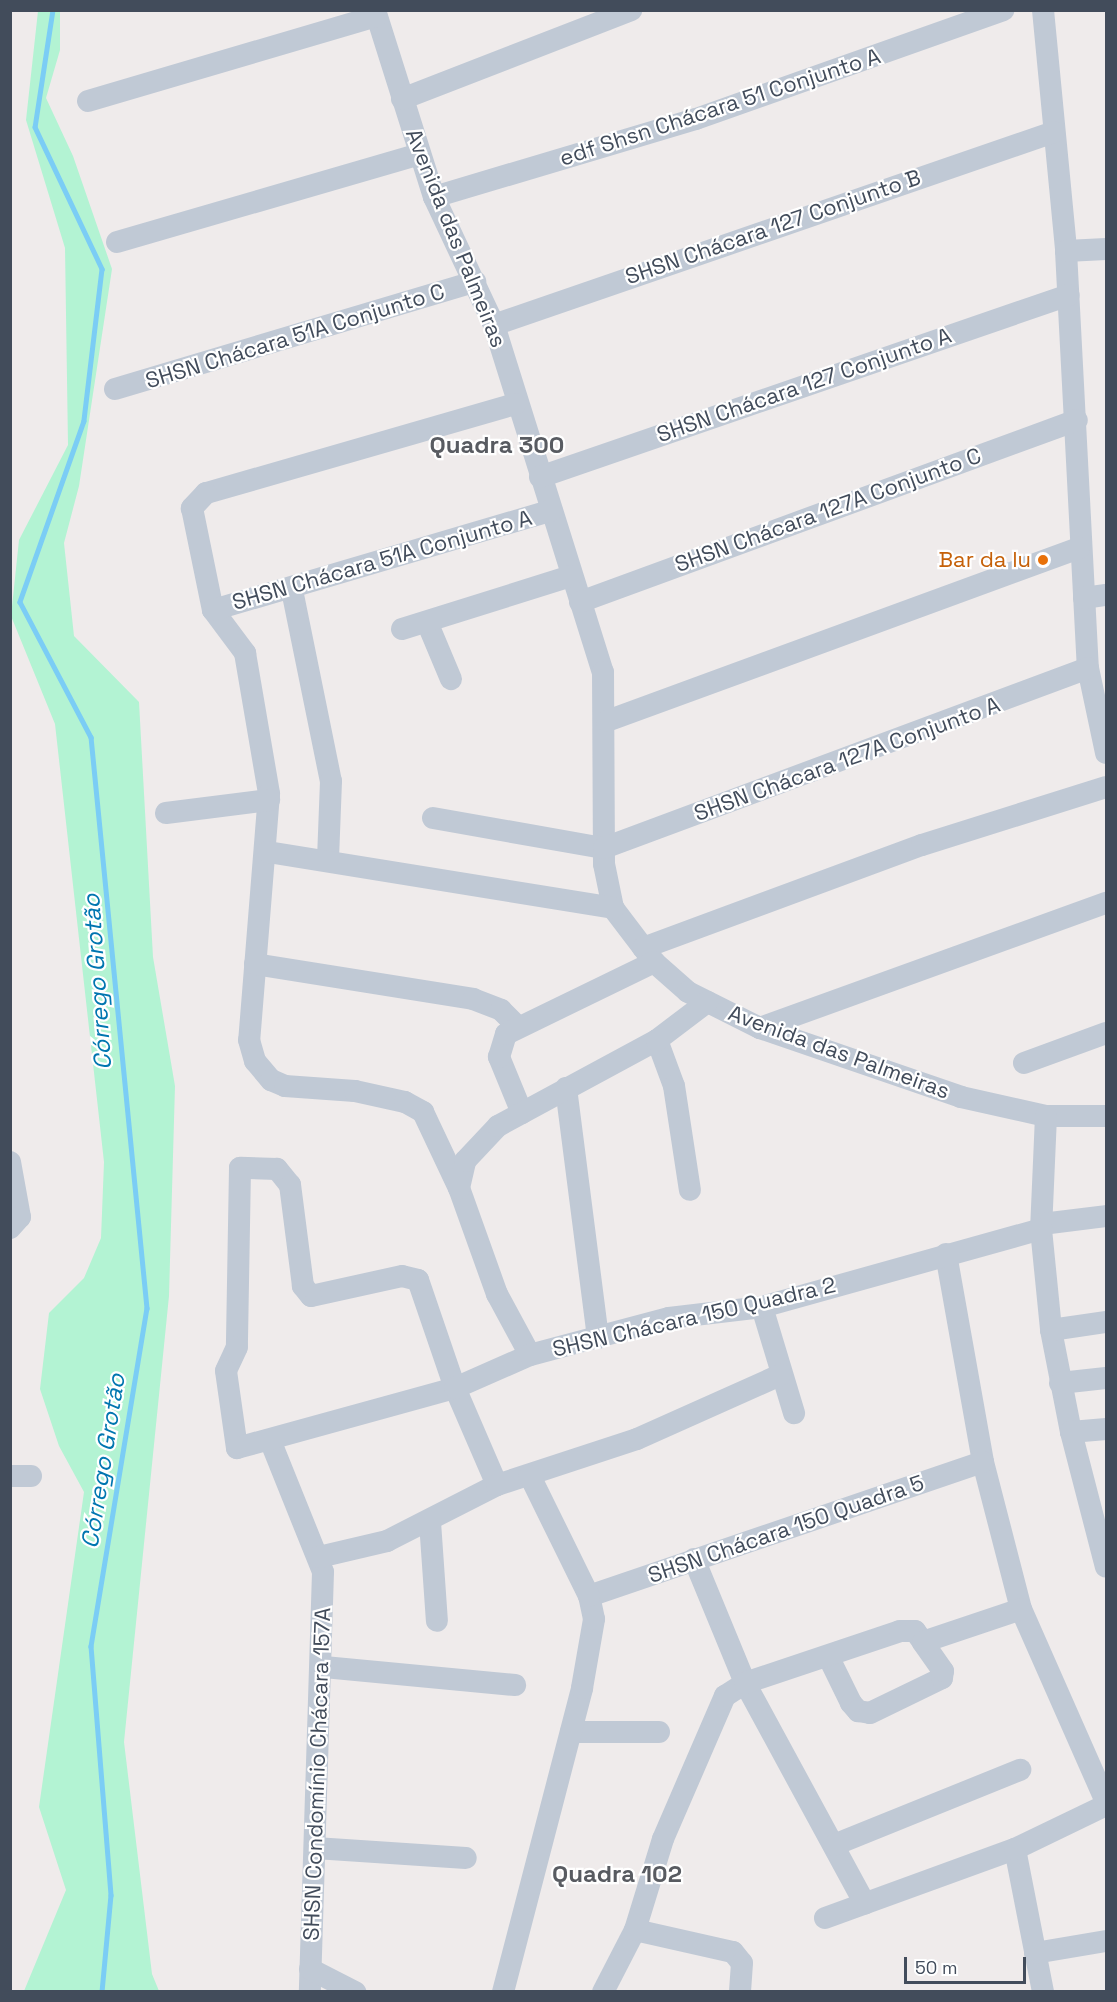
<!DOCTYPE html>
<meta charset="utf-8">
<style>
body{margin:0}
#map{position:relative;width:1117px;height:2002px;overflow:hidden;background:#efebeb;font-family:"Space Grotesk",sans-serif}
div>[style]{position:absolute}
.green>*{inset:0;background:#b3f3d3}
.stream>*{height:4.5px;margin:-2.25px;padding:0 2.25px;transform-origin:2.25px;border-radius:2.25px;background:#7bcdf5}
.minor>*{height:22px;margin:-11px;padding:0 11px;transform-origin:11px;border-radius:11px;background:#c0c9d5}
.dots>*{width:16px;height:16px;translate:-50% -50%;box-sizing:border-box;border:3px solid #fff;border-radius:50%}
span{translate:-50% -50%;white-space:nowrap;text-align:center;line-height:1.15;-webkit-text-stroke:4.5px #fff;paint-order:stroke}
.street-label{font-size:22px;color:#424c5b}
.food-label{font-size:22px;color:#c56008}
.right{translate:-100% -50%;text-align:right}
.neighbourhood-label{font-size:24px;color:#585b61;font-weight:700}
.water-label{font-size:24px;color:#0076b0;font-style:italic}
.frame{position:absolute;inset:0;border:12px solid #424c5b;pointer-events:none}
.scale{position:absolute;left:904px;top:1957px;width:122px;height:27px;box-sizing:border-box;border:3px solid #424c5b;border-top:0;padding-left:8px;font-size:18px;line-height:21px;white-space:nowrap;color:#424c5b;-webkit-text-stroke:4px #fff;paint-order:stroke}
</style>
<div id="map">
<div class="green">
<div style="clip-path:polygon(38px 11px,60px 11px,60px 50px,46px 98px,73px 156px,112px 269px,79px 486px,64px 543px,74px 636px,139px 702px,153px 957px,175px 1086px,169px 1296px,124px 1742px,152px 1974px,159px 1991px,24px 1991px,66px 1890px,39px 1807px,84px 1492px,59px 1446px,40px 1389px,49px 1313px,84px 1278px,101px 1238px,104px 1162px,55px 724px,11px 616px,19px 540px,68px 445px,65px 248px,26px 120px)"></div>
</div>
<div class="stream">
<div style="left:53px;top:10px;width:118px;rotate:98.7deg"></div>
<div style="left:35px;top:127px;width:157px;rotate:64.7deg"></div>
<div style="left:102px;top:269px;width:153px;rotate:96.8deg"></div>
<div style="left:84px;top:421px;width:192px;rotate:109.5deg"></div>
<div style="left:20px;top:602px;width:153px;rotate:62.3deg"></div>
<div style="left:91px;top:737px;width:574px;rotate:84.4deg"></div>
<div style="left:147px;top:1308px;width:343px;rotate:99.4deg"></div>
<div style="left:91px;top:1646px;width:250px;rotate:85.4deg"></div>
<div style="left:111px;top:1895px;width:97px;rotate:95.3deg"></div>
</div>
<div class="minor">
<div style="left:375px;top:10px;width:196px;rotate:72.5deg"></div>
<div style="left:434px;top:197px;width:141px;rotate:64.9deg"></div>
<div style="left:494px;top:325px;width:364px;rotate:72.6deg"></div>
<div style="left:603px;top:672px;width:192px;rotate:89.7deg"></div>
<div style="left:604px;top:864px;width:45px;rotate:78.4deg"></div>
<div style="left:613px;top:908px;width:68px;rotate:52.8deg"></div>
<div style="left:654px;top:962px;width:45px;rotate:41.4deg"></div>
<div style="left:688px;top:992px;width:80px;rotate:26.6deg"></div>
<div style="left:760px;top:1028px;width:213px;rotate:18.9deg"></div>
<div style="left:961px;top:1097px;width:87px;rotate:12.6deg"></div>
<div style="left:1046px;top:1116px;width:60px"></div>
<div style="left:1043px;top:10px;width:242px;rotate:84.5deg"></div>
<div style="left:1066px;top:251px;width:418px;rotate:87deg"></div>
<div style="left:1088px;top:668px;width:87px;rotate:78deg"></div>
<div style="left:402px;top:99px;width:246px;rotate:-21.2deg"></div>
<div style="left:88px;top:101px;width:300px;rotate:-16.4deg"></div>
<div style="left:434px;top:197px;width:273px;rotate:-16.6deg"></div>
<div style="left:696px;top:119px;width:326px;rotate:-19.5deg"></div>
<div style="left:117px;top:242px;width:315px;rotate:-16.2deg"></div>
<div style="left:1066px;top:251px;width:40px;rotate:-2.9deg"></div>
<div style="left:494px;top:325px;width:592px;rotate:-19.02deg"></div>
<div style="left:115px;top:389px;width:376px;rotate:-16.6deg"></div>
<div style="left:515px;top:404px;width:322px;rotate:163.9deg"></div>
<div style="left:206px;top:493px;width:21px;rotate:133deg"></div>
<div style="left:192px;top:508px;width:104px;rotate:78.4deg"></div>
<div style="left:213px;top:610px;width:54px;rotate:53.3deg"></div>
<div style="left:245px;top:653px;width:143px;rotate:80.3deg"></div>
<div style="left:269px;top:794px;width:247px;rotate:94.6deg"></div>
<div style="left:249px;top:1040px;width:22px;rotate:74deg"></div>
<div style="left:255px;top:1061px;width:25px;rotate:50deg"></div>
<div style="left:271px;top:1080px;width:15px;rotate:23deg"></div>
<div style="left:285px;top:1086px;width:70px;rotate:4.1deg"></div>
<div style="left:355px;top:1091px;width:51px;rotate:12.4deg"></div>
<div style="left:405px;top:1102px;width:21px;rotate:29deg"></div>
<div style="left:423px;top:1112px;width:84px;rotate:64.7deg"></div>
<div style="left:459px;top:1188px;width:113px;rotate:70.3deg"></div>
<div style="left:497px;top:1294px;width:69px;rotate:61.6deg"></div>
<div style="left:540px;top:477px;width:559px;rotate:-18.99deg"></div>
<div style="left:292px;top:590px;width:195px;rotate:78.5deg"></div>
<div style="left:331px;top:781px;width:79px;rotate:92.2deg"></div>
<div style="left:1084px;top:598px;width:22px;rotate:-8deg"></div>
<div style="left:580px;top:602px;width:529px;rotate:-20.11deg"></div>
<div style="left:213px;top:610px;width:353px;rotate:-16.4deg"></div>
<div style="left:427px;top:622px;width:62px;rotate:67.2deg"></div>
<div style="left:402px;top:629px;width:177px;rotate:-17.4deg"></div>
<div style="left:607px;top:721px;width:503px;rotate:-20.13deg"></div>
<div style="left:166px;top:813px;width:104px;rotate:-7.2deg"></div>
<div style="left:433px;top:818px;width:174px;rotate:10deg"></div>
<div style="left:604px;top:848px;width:516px;rotate:-20.4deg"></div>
<div style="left:268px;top:852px;width:350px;rotate:9.2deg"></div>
<div style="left:643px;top:948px;width:297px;rotate:-20.3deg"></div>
<div style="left:922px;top:845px;width:193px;rotate:-17.5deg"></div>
<div style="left:255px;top:964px;width:221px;rotate:9.1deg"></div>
<div style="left:473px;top:999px;width:30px;rotate:21deg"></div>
<div style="left:501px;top:1010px;width:23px;rotate:45deg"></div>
<div style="left:760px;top:1028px;width:368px;rotate:-19.9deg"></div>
<div style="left:657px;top:1040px;width:49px;rotate:69.7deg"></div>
<div style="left:674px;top:1086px;width:105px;rotate:81.3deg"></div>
<div style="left:1024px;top:1063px;width:87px;rotate:-20.1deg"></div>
<div style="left:566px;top:1088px;width:252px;rotate:82.7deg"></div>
<div style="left:522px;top:1113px;width:61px;rotate:-112.3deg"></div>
<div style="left:499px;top:1057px;width:24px;rotate:-73deg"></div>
<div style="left:506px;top:1034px;width:165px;rotate:-25.9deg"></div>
<div style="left:1046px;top:1116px;width:113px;rotate:92.5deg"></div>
<div style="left:1041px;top:1229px;width:101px;rotate:84.3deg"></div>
<div style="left:1051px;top:1330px;width:104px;rotate:78.9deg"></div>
<div style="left:1071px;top:1432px;width:139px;rotate:75.5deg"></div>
<div style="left:10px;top:1162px;width:56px;rotate:79.7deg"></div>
<div style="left:20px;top:1217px;width:15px;rotate:132deg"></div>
<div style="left:459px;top:1188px;width:28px;rotate:-77deg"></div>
<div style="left:465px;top:1161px;width:48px;rotate:-46.7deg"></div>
<div style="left:498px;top:1126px;width:181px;rotate:-28.4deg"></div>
<div style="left:657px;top:1040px;width:63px;rotate:-37.2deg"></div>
<div style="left:1042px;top:1224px;width:64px;rotate:-7.1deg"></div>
<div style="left:946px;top:1254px;width:211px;rotate:79.9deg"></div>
<div style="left:983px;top:1462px;width:152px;rotate:75.5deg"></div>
<div style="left:1021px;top:1609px;width:211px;rotate:66.2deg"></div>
<div style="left:762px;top:1307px;width:111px;rotate:73.2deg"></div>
<div style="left:1051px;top:1330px;width:56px;rotate:-8.3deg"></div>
<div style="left:1060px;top:1383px;width:46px;rotate:-6.2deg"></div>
<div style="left:1071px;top:1432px;width:35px;rotate:-5deg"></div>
<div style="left:270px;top:1440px;width:142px;rotate:68.1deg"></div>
<div style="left:323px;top:1572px;width:420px;rotate:91.8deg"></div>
<div style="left:10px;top:1476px;width:21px"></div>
<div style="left:497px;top:1485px;width:106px;rotate:-113.4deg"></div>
<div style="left:455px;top:1388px;width:114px;rotate:-108.9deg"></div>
<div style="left:418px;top:1280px;width:16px;rotate:-166deg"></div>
<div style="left:402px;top:1276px;width:93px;rotate:167.6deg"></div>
<div style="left:311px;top:1296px;width:13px;rotate:-129deg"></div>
<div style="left:303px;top:1286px;width:102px;rotate:-97.3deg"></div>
<div style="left:290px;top:1185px;width:21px;rotate:-129deg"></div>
<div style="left:277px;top:1169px;width:37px;rotate:-178deg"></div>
<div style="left:240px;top:1168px;width:179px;rotate:91deg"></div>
<div style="left:237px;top:1347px;width:26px;rotate:115deg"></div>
<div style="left:226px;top:1371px;width:78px;rotate:81.9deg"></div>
<div style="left:237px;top:1448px;width:226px;rotate:-15.4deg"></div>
<div style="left:455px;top:1388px;width:82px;rotate:-23.7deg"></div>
<div style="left:530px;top:1355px;width:144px;rotate:-14.9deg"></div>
<div style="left:669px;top:1318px;width:94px;rotate:-6.7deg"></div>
<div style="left:762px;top:1307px;width:290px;rotate:-15.6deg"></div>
<div style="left:430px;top:1522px;width:99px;rotate:86deg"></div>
<div style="left:319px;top:1557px;width:70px;rotate:-13.2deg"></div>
<div style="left:387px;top:1541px;width:123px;rotate:-27deg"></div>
<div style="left:497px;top:1485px;width:147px;rotate:-18.2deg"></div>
<div style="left:637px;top:1439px;width:157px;rotate:-24.1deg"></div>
<div style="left:694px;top:1559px;width:134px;rotate:67.6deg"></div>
<div style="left:745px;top:1683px;width:251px;rotate:61.5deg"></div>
<div style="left:589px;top:1596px;width:416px;rotate:-18.8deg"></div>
<div style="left:828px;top:1656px;width:52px;rotate:63.9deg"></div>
<div style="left:851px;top:1703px;width:11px;rotate:49deg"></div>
<div style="left:858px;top:1711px;width:12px;rotate:9deg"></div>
<div style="left:870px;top:1713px;width:80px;rotate:-25.9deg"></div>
<div style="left:942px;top:1678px;width:7px;rotate:-82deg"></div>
<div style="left:943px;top:1671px;width:35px;rotate:-125deg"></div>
<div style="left:324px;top:1667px;width:192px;rotate:5.4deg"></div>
<div style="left:571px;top:1732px;width:88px"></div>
<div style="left:834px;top:1845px;width:201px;rotate:-22deg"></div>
<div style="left:315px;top:1848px;width:151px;rotate:3.8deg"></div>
<div style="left:1015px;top:1849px;width:146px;rotate:78.9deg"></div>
<div style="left:825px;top:1918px;width:202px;rotate:-20deg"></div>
<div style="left:1015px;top:1849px;width:101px;rotate:-25.8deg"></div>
<div style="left:635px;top:1930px;width:100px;rotate:12.7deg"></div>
<div style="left:733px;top:1952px;width:14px;rotate:51deg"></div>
<div style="left:742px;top:1963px;width:29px;rotate:94deg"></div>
<div style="left:1035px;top:1953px;width:72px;rotate:-9.6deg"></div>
<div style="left:310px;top:1969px;width:51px;rotate:27.1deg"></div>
<div style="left:503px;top:1992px;width:314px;rotate:-75.4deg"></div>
<div style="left:582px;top:1688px;width:70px;rotate:-80.1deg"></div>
<div style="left:594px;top:1619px;width:24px;rotate:-102deg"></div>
<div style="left:589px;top:1596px;width:134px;rotate:-116.2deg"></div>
<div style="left:603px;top:1992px;width:70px;rotate:-62.7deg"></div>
<div style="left:635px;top:1930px;width:95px;rotate:-72.9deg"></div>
<div style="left:663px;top:1839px;width:156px;rotate:-66.6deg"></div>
<div style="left:725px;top:1696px;width:24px;rotate:-33deg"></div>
<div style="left:745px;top:1683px;width:163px;rotate:-18.5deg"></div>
<div style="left:900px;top:1631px;width:15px"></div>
<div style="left:915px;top:1631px;width:14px;rotate:54deg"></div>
<div style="left:923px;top:1642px;width:103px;rotate:-18.6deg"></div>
</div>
<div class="dots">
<div style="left:1043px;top:560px;background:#e8710a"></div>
</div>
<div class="street-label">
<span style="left:720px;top:107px;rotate:-18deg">edf Shsn Chácara 51 Conjunto A</span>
<span style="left:773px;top:227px;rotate:-19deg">SHSN Chácara 127 Conjunto B</span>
<span style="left:456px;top:238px;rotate:68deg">Avenida das Palmeiras</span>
<span style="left:295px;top:336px;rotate:-17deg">SHSN Chácara 51A Conjunto C</span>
<span style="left:804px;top:385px;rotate:-19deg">SHSN Chácara 127 Conjunto A</span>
<span style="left:828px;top:510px;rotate:-20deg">SHSN Chácara 127A Conjunto C</span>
<span style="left:382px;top:560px;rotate:-16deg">SHSN Chácara 51A Conjunto A</span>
<span style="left:847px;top:759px;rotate:-20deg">SHSN Chácara 127A Conjunto A</span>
<span style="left:839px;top:1052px;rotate:20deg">Avenida das Palmeiras</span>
<span style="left:694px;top:1317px;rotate:-13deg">SHSN Chácara 150 Quadra 2</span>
<span style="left:786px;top:1529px;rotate:-19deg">SHSN Chácara 150 Quadra 5</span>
<span style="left:317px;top:1774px;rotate:-88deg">SHSN Condomínio Chácara 157A</span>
</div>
<div class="food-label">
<span class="right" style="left:1031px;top:560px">Bar da lu</span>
</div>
<div class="neighbourhood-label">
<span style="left:497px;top:445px">Quadra 300</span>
<span style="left:617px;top:1874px">Quadra 102</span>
</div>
<div class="water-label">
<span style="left:97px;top:982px;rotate:-94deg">Córrego Grotão</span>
<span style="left:103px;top:1461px;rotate:-81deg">Córrego Grotão</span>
</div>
<div class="frame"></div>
<div class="scale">50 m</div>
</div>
